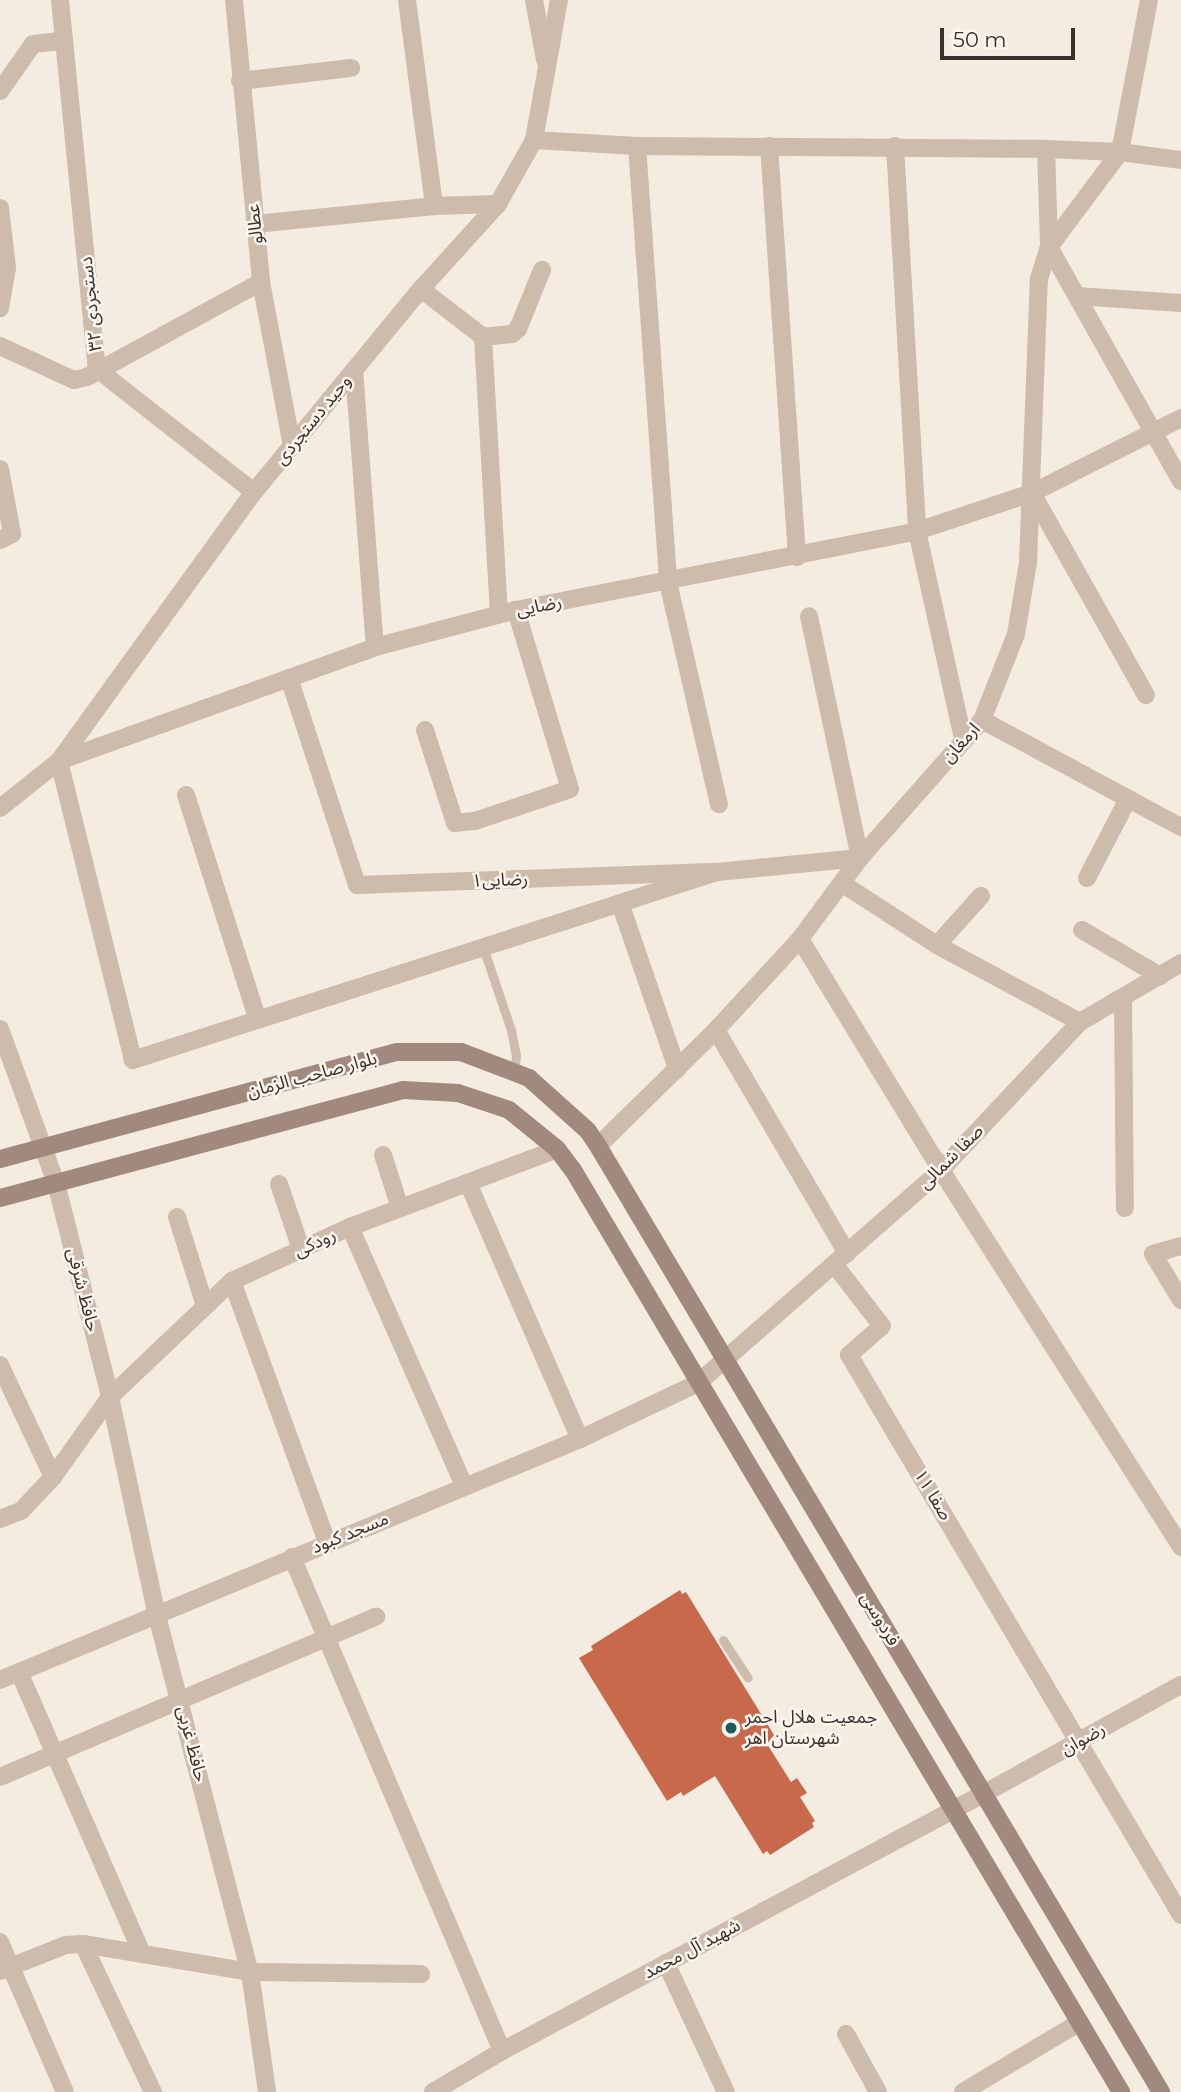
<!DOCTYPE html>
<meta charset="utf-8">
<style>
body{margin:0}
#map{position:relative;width:1181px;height:2092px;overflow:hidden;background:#f4ebe1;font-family:Montserrat,"Noto Sans Arabic",sans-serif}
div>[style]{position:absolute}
.building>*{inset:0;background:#c8694b}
.service>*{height:9px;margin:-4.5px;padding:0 4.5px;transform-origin:4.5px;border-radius:4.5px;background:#cdbbac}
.minor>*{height:18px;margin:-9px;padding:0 9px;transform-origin:9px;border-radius:9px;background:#cdbbac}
.tertiary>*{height:18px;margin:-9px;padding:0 9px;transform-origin:9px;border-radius:9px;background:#cdbbac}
.secondary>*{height:18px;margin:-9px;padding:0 9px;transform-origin:9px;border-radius:9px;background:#a18a7d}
.dots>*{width:19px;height:19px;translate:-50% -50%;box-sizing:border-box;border:4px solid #fbf5ee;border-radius:50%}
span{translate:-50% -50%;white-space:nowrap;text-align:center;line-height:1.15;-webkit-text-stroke:5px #fbf5ee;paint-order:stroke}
.street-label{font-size:18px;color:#3b302b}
.poi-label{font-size:18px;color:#3b302b}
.left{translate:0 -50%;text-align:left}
.scale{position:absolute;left:940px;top:28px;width:135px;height:32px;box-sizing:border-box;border:4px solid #3b302b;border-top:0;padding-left:9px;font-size:21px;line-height:24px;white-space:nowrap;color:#3b302b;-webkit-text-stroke:5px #fbf5ee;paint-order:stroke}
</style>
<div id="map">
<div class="building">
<div style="clip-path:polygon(680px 1590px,682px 1594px,686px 1592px,774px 1735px,767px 1744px,791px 1782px,797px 1778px,807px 1793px,800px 1797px,815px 1821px,812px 1823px,814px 1827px,770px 1855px,767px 1851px,763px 1854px,715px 1776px,683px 1796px,681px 1792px,667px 1801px,579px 1658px,593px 1650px,591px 1646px)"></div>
</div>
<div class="service">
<div style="left:483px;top:947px;width:88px;rotate:71.4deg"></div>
<div style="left:511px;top:1030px;width:26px;rotate:79deg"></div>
<div style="left:516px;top:1056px;width:16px;rotate:97deg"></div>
<div style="left:723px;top:1640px;width:45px;rotate:56.7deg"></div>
</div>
<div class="minor">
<div style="left:60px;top:0;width:371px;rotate:84.3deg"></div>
<div style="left:97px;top:369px;width:199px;rotate:38.1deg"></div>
<div style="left:234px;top:0;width:283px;rotate:84.5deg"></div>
<div style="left:261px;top:282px;width:167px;rotate:79.3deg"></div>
<div style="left:407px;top:0;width:208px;rotate:82.5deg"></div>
<div style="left:534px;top:0;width:61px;rotate:79.6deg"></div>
<div style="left:240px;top:81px;width:112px;rotate:-6.7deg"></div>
<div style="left:0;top:91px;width:57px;rotate:-54.9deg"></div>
<div style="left:33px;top:44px;width:31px;rotate:-6deg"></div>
<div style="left:534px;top:140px;width:103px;rotate:3.3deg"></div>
<div style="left:637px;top:146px;width:409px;rotate:0.4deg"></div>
<div style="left:1046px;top:149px;width:74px;rotate:2.3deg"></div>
<div style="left:1120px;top:152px;width:62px;rotate:7.5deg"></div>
<div style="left:637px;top:146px;width:437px;rotate:85.9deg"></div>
<div style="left:668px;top:582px;width:228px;rotate:77.1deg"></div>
<div style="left:769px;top:146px;width:412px;rotate:86.1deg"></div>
<div style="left:895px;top:146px;width:386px;rotate:86.7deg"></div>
<div style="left:917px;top:531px;width:213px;rotate:77.5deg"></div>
<div style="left:1046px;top:149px;width:98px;rotate:88.2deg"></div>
<div style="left:1049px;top:247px;width:269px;rotate:60.6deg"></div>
<div style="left:0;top:208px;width:60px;rotate:83.3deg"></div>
<div style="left:7px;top:268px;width:41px;rotate:99.9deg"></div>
<div style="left:255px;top:224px;width:180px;rotate:-5.7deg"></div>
<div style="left:434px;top:206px;width:64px;rotate:-1.8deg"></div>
<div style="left:421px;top:289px;width:78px;rotate:37.7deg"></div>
<div style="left:483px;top:337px;width:278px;rotate:86.7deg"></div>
<div style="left:1077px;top:296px;width:104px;rotate:3.9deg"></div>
<div style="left:483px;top:337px;width:29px;rotate:-6deg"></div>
<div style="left:512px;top:334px;width:8px;rotate:-40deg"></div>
<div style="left:518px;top:329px;width:64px;rotate:-67.9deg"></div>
<div style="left:0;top:346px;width:81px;rotate:24.7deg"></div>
<div style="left:74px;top:380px;width:13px;rotate:-13deg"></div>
<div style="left:87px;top:377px;width:198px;rotate:-28.6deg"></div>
<div style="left:354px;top:370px;width:278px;rotate:85.7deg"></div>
<div style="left:0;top:469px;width:66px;rotate:79.5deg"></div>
<div style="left:12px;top:534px;width:13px;rotate:153deg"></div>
<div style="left:1032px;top:493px;width:232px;rotate:60.6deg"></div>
<div style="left:289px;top:678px;width:218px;rotate:71.8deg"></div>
<div style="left:357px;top:885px;width:360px;rotate:-2.1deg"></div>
<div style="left:717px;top:872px;width:144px;rotate:-5.6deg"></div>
<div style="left:860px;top:858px;width:247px;rotate:-101.9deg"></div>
<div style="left:982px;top:720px;width:226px;rotate:28.3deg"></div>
<div style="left:425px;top:730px;width:98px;rotate:72.1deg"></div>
<div style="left:455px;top:823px;width:20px;rotate:-6deg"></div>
<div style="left:475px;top:821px;width:100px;rotate:-18.6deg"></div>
<div style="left:570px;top:789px;width:187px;rotate:-106.8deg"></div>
<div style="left:186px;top:795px;width:236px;rotate:72.3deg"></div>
<div style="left:0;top:808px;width:75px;rotate:-38.5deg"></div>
<div style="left:59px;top:761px;width:332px;rotate:-54.1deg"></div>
<div style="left:254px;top:492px;width:263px;rotate:-50.6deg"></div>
<div style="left:421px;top:289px;width:115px;rotate:-47.8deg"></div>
<div style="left:498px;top:204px;width:73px;rotate:-60.6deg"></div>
<div style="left:534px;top:140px;width:142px;rotate:-79.9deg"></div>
<div style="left:717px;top:872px;width:614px;rotate:162.16deg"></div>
<div style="left:133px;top:1060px;width:308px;rotate:-103.9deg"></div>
<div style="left:59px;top:761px;width:336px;rotate:-19.8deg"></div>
<div style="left:375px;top:647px;width:146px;rotate:-14.7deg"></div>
<div style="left:516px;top:610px;width:409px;rotate:-11.1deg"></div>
<div style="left:917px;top:531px;width:121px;rotate:-18.3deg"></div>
<div style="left:1032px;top:493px;width:167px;rotate:-26.7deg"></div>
<div style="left:1087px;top:878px;width:89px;rotate:-62.6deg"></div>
<div style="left:843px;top:884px;width:112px;rotate:33deg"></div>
<div style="left:937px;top:945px;width:162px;rotate:28.3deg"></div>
<div style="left:620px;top:903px;width:176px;rotate:71deg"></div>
<div style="left:1082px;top:930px;width:91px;rotate:30.5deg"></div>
<div style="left:800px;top:939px;width:271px;rotate:58.6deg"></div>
<div style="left:941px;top:1170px;width:447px;rotate:57.5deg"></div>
<div style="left:937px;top:945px;width:66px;rotate:-48.1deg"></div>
<div style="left:1123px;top:997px;width:211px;rotate:89.5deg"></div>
<div style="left:716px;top:1030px;width:259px;rotate:59.6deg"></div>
<div style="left:598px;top:1146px;width:165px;rotate:-44.5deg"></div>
<div style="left:716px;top:1030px;width:124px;rotate:-47.3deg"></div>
<div style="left:800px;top:939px;width:101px;rotate:-53.5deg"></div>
<div style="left:860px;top:858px;width:184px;rotate:-48.5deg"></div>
<div style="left:982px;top:720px;width:92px;rotate:-68.4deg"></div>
<div style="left:1016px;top:634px;width:73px;rotate:-80.5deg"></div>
<div style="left:1028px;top:562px;width:283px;rotate:-87.8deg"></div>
<div style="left:1039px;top:279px;width:34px;rotate:-73deg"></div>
<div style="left:1049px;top:247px;width:119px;rotate:-53.2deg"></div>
<div style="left:1120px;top:152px;width:155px;rotate:-79.2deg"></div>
<div style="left:383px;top:1155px;width:56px;rotate:72.2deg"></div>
<div style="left:468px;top:1183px;width:279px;rotate:66.4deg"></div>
<div style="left:279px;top:1184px;width:69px;rotate:71.3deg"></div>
<div style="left:177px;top:1217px;width:93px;rotate:72.5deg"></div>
<div style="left:350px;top:1227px;width:283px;rotate:66.2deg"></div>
<div style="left:1181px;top:1246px;width:29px;rotate:164deg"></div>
<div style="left:1153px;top:1254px;width:54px;rotate:58.7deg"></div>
<div style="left:834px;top:1264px;width:78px;rotate:52.3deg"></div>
<div style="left:882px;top:1326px;width:44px;rotate:138.7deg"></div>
<div style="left:849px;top:1355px;width:651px;rotate:59.34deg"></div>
<div style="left:232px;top:1281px;width:278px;rotate:70deg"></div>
<div style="left:0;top:1365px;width:124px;rotate:64.7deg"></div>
<div style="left:0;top:1519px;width:22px;rotate:-21deg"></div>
<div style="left:21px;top:1511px;width:47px;rotate:-46.7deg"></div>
<div style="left:53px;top:1477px;width:98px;rotate:-54.5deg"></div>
<div style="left:110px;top:1397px;width:168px;rotate:-43.6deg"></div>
<div style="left:232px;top:1281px;width:130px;rotate:-24.6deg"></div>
<div style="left:350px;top:1227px;width:221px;rotate:-20.6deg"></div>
<div style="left:292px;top:1557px;width:537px;rotate:66.97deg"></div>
<div style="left:19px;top:1672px;width:308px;rotate:66.4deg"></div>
<div style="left:0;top:1680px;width:628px;rotate:-22.56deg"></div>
<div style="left:580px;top:1439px;width:131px;rotate:-25.4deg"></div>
<div style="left:698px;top:1383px;width:323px;rotate:-41.2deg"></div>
<div style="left:941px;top:1170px;width:203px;rotate:-46.8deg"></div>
<div style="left:1080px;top:1022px;width:117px;rotate:-30.3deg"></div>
<div style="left:0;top:1777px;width:409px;rotate:-23.1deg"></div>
<div style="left:0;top:1942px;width:163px;rotate:66.6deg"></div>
<div style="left:83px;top:1944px;width:164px;rotate:64.7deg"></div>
<div style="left:666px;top:1963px;width:142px;rotate:65.1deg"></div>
<div style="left:0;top:1971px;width:71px;rotate:-21.5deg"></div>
<div style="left:66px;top:1945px;width:17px;rotate:-3deg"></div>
<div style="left:83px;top:1944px;width:169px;rotate:9.5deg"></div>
<div style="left:250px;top:1972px;width:171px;rotate:0.7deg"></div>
<div style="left:846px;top:2034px;width:66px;rotate:61.1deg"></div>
<div style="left:963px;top:2092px;width:136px;rotate:-30.9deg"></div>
</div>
<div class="tertiary">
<div style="left:0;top:1029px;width:164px;rotate:70deg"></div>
<div style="left:56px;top:1183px;width:221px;rotate:75.8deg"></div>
<div style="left:110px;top:1397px;width:224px;rotate:77.9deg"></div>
<div style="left:157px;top:1616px;width:368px;rotate:75.4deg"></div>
<div style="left:250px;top:1972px;width:121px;rotate:81.9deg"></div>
<div style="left:433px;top:2092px;width:80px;rotate:-30.7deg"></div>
<div style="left:502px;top:2051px;width:548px;rotate:-28.11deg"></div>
<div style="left:985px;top:1793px;width:224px;rotate:-28.9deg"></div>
</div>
<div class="secondary">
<div style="left:0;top:1159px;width:411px;rotate:-15.1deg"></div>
<div style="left:397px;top:1052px;width:64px"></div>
<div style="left:461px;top:1052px;width:73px;rotate:20.9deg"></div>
<div style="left:529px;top:1078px;width:79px;rotate:41.9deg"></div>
<div style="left:588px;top:1131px;width:18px;rotate:56deg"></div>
<div style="left:598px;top:1146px;width:1101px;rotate:59.24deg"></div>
<div style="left:0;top:1198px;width:417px;rotate:-15deg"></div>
<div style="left:403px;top:1090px;width:55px;rotate:3.1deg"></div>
<div style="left:458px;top:1093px;width:54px;rotate:18.4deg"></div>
<div style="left:509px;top:1110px;width:62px;rotate:39.1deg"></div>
<div style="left:557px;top:1149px;width:26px;rotate:53deg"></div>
<div style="left:573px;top:1170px;width:1073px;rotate:59.27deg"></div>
</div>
<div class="dots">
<div style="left:731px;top:1728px;background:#1f5a5e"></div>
</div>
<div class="street-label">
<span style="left:255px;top:224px;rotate:-96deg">عطالو</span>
<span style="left:91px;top:304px;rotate:-96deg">دستجردی ۳۲</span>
<span style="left:313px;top:420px;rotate:-51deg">وحید دستجردی</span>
<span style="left:539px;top:606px;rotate:-11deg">رضایی</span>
<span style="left:961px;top:743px;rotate:-48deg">ارمغان</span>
<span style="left:500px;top:880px;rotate:-2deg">رضایی۱</span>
<span style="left:312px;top:1075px;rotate:-15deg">بلوار صاحب الزمان</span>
<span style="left:951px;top:1157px;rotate:-45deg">صفا شمالی</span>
<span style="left:315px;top:1243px;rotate:-25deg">رودکی</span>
<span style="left:83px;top:1290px;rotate:76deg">حافظ شرقی</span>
<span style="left:933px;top:1495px;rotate:59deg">صفا ۱۱</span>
<span style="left:350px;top:1533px;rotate:-22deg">مسجد کبود</span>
<span style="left:880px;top:1619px;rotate:59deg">فردوسی</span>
<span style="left:1083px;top:1739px;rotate:-29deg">رضوان</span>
<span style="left:192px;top:1744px;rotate:76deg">حافظ غربی</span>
<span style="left:692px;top:1949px;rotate:-28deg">شهید آل محمد</span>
</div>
<div class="poi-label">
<span class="left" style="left:745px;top:1728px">جمعیت هلال احمر<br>شهرستان اهر</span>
</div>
<div class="scale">50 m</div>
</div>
